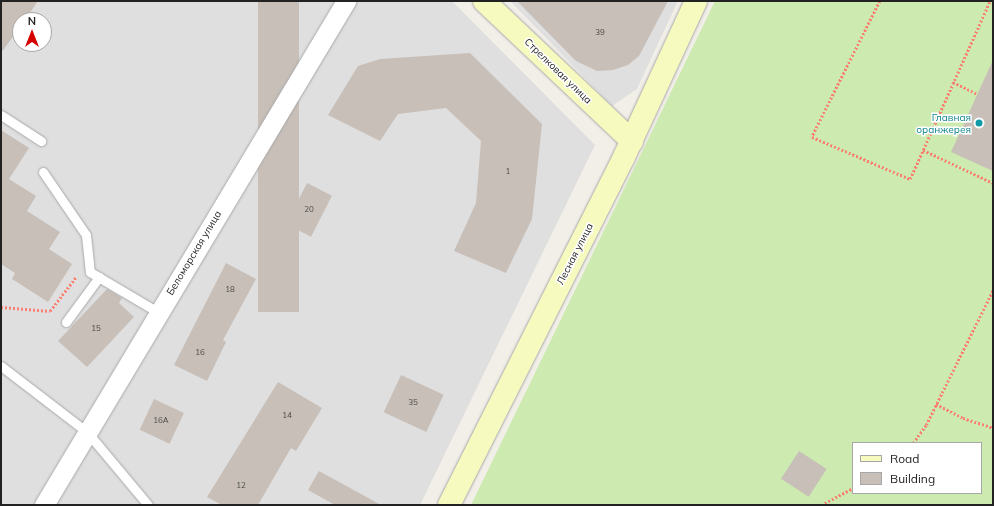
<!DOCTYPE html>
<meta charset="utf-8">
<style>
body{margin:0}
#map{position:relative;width:994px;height:506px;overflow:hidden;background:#f2efe9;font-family:Mulish,sans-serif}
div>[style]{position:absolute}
.residential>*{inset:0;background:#e0dfdf}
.grass>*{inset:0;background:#cdebb0}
.building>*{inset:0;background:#c7bfb8;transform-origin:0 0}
.path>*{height:2.5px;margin-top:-1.25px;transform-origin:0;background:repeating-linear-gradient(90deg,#fa8072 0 2px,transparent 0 4px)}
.roads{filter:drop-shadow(0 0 1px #a9a9a9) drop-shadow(0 0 1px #a9a9a9)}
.lane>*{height:9px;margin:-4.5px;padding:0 4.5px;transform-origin:4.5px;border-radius:4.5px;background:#fff}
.street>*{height:19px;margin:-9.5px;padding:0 9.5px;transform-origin:9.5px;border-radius:9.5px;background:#fff}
.secondary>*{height:22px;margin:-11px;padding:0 11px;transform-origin:11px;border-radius:11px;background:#f7fabf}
.dots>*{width:11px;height:11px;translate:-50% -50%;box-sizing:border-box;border:2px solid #fff;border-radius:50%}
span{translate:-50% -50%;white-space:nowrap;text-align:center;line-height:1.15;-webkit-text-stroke:3px #fff;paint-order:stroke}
.number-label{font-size:8px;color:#4b4948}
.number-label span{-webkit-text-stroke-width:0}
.street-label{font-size:10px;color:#222}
.culture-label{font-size:10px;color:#0d838f}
.right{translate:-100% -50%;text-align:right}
.frame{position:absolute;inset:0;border:2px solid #222;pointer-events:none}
.legend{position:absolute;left:852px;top:442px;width:130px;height:52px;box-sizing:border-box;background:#fff;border:1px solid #a7a7a7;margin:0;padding:5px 7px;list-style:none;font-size:12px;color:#222}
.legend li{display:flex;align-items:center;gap:8px;height:20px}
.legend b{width:20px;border:1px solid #a7a7a7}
.north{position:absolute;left:12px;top:12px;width:40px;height:40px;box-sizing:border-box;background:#fff;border:1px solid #a7a7a7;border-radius:50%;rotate:0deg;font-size:11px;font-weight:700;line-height:16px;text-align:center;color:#222}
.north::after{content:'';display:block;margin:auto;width:14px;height:18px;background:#d40000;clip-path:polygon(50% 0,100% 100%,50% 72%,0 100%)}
</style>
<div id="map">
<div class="residential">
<div style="clip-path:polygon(evenodd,1px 1px,452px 1px,595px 145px,420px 505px,1px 505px,1px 1px,20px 20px,44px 20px,44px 44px,20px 44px,20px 20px)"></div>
<div style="clip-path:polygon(510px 1px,678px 1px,637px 89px,612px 106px)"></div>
</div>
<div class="grass">
<div style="clip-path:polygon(evenodd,715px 1px,993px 1px,993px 505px,471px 505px,715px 1px,853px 443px,981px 443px,981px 493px,853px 493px,853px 443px)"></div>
</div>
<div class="building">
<div style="clip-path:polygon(1px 1px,38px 1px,25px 20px,20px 20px,20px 27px,1px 53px)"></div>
<div style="left:258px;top:1px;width:41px;height:311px"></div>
<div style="clip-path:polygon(517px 1px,668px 1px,639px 56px,628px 65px,613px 70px,597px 71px,576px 61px)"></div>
<div style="clip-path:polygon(470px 53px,542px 124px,532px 219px,506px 273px,454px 251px,476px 203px,481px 141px,446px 108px,398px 114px,380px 141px,328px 115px,358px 66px,380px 59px)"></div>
<div style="clip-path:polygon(993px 60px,993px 171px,951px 152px)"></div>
<div style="clip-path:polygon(1px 130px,29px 148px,9px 179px,36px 196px,27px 211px,60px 232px,49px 249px,72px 264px,48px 302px,12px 279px,15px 273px,1px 264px)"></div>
<div style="left:307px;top:183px;width:28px;height:46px;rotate:27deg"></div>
<div style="clip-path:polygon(226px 263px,256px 279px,223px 340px,226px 342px,207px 381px,174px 365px)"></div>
<div style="clip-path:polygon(107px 289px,122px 298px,119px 303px,134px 317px,87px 367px,58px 341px)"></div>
<div style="left:401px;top:375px;width:47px;height:41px;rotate:25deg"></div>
<div style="clip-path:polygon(278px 382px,322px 408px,296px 451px,291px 448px,258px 505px,222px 505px,207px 497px)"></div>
<div style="left:154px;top:399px;width:33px;height:34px;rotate:25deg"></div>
<div style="left:799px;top:451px;width:33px;height:33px;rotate:33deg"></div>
<div style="clip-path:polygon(319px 471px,381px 505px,335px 505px,308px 490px)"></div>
</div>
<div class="path">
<div style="left:880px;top:1px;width:152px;rotate:116.6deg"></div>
<div style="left:812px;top:137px;width:107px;rotate:23.2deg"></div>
<div style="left:910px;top:179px;width:195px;rotate:-65.8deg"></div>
<div style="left:953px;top:82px;width:28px;rotate:26deg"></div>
<div style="left:923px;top:150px;width:77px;rotate:25.2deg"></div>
<div style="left:1px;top:307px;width:49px;rotate:4.7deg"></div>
<div style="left:50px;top:311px;width:43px;rotate:-52.6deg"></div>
<div style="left:936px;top:404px;width:30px;rotate:27deg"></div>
<div style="left:963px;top:418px;width:32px;rotate:18deg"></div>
<div style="left:913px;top:443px;width:22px;rotate:-54deg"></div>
<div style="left:926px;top:425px;width:151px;rotate:-63.6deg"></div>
<div style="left:821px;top:505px;width:36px;rotate:-28deg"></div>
</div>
<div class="roads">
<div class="lane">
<div style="left:1px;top:115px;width:48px;rotate:33deg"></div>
<div style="left:43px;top:172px;width:76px;rotate:55.7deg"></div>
<div style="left:86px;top:235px;width:37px;rotate:84deg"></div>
<div style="left:90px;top:272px;width:79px;rotate:30.5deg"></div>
<div style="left:66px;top:322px;width:56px;rotate:-53.7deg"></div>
<div style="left:1px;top:366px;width:108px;rotate:37.5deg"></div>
<div style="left:87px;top:432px;width:95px;rotate:50.1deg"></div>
</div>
<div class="street">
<div style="left:44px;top:505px;width:588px;rotate:-59.07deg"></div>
</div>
<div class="secondary">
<div style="left:484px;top:1px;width:204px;rotate:43.4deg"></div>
<div style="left:449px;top:505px;width:390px;rotate:-63.3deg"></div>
<div style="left:624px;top:157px;width:172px;rotate:-65.2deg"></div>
</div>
</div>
<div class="dots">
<div style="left:979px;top:123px;background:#0f9aa8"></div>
</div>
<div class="number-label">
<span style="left:600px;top:33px">39</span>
<span style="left:508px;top:172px">1</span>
<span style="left:309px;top:210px">20</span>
<span style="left:230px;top:290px">18</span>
<span style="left:96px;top:329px">15</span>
<span style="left:200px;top:353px">16</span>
<span style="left:413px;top:403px">35</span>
<span style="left:287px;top:416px">14</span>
<span style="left:161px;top:421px">16А</span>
<span style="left:241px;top:486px">12</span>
</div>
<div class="street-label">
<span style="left:558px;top:71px;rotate:44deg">Стрелковая улица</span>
<span style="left:194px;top:253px;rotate:-59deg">Беломорская улица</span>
<span style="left:575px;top:254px;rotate:-63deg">Лесная улица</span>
</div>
<div class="culture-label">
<span class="right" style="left:971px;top:123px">Главная<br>оранжерея</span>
</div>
<div class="frame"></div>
<ul class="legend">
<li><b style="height:5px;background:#f7fabf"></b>Road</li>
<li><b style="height:11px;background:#c7bfb8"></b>Building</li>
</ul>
<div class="north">N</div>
</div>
